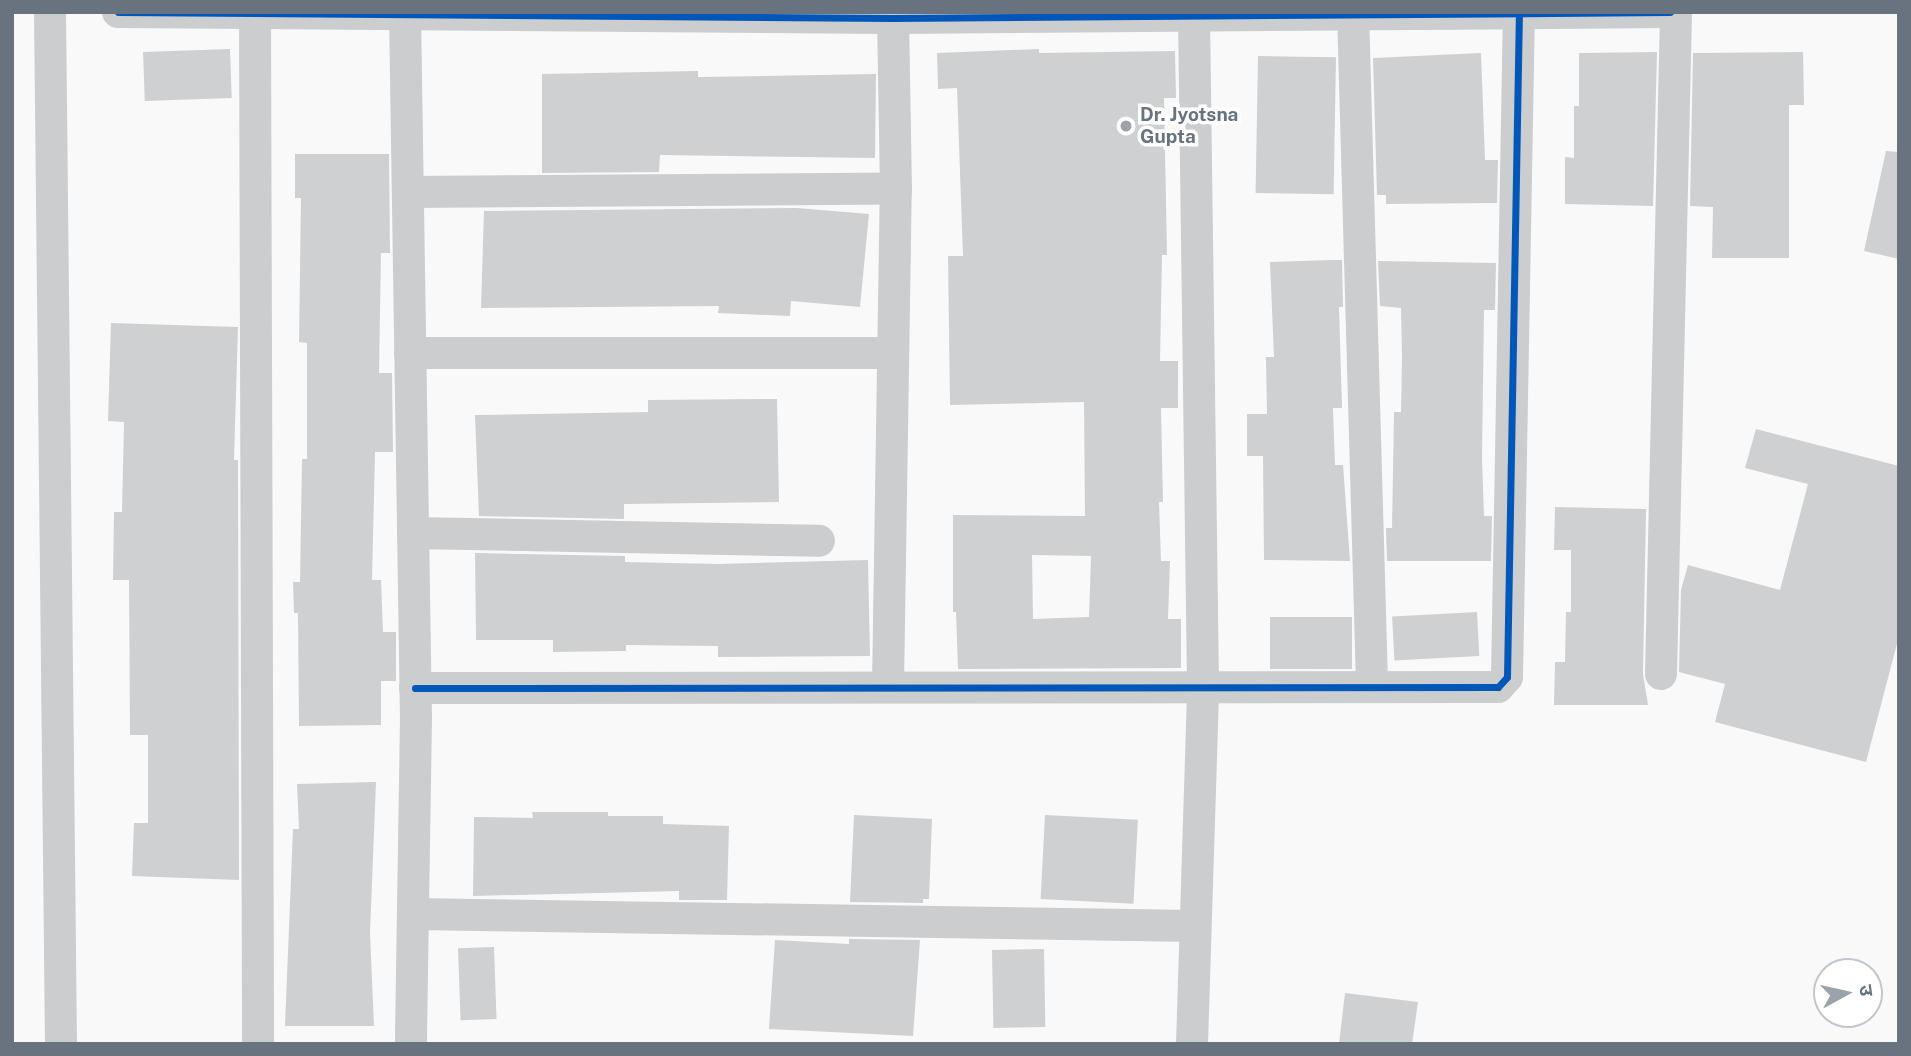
<!DOCTYPE html>
<meta charset="utf-8">
<style>
body{margin:0}
#map{position:relative;width:1911px;height:1056px;overflow:hidden;background:#f9f9f9;font-family:"Public Sans","Noto Sans Devanagari",sans-serif}
div>[style]{position:absolute}
.building>*{inset:0;background:#cfd0d1;transform-origin:0 0}
.street>*{height:32px;margin:-16px;padding:0 16px;transform-origin:16px;border-radius:16px;background:#cccdce}
.cycleway>*{height:7px;margin:-3.5px;padding:0 3.5px;transform-origin:3.5px;border-radius:3.5px;background:#0057b8}
.dots>*{width:19px;height:19px;translate:-50% -50%;box-sizing:border-box;border:4px solid #fff;border-radius:50%}
span{translate:-50% -50%;white-space:nowrap;text-align:center;line-height:1.15;-webkit-text-stroke:7px #fff;paint-order:stroke}
.poi-label{font-size:19px;color:#68737f;font-weight:700}
.left{translate:0 -50%;text-align:left}
.frame{position:absolute;inset:0;border:14px solid #68737f;pointer-events:none}
.north{position:absolute;left:1813px;top:958px;width:70px;height:70px;box-sizing:border-box;background:#fff;border:2px solid #c3c7cc;border-radius:50%;rotate:82deg;font-size:19px;font-weight:700;line-height:28px;text-align:center;color:#68737f}
.north::after{content:'';display:block;margin:auto;width:24px;height:32px;background:#9ba2aa;clip-path:polygon(50% 0,100% 100%,50% 72%,0 100%)}
</style>
<div id="map">
<div class="building">
<div style="left:230px;top:49px;width:49px;height:87px;rotate:88deg"></div>
<div style="clip-path:polygon(evenodd,1039px 49px,1039px 53px,1175px 51px,1176px 98px,1164px 98px,1167px 255px,1162px 255px,1160px 361px,1178px 361px,1178px 408px,1161px 408px,1163px 502px,1159px 502px,1161px 561px,1170px 561px,1168px 619px,1181px 619px,1181px 668px,958px 669px,956px 612px,953px 612px,953px 515px,1085px 516px,1084px 402px,950px 405px,948px 256px,963px 256px,957px 88px,938px 89px,937px 53px,1039px 49px,1032px 555px,1091px 556px,1089px 617px,1033px 619px,1032px 555px)"></div>
<div style="clip-path:polygon(1657px 52px,1653px 206px,1565px 204px,1565px 157px,1574px 158px,1574px 106px,1579px 106px,1579px 53px)"></div>
<div style="clip-path:polygon(1803px 52px,1804px 105px,1789px 105px,1789px 258px,1712px 258px,1713px 207px,1690px 206px,1693px 53px)"></div>
<div style="clip-path:polygon(1481px 53px,1485px 160px,1498px 160px,1497px 203px,1386px 204px,1386px 195px,1377px 195px,1373px 58px)"></div>
<div style="left:1258px;top:56px;width:78px;height:137px;rotate:1deg"></div>
<div style="clip-path:polygon(698px 71px,698px 77px,876px 74px,875px 158px,660px 155px,659px 172px,542px 173px,542px 74px)"></div>
<div style="clip-path:polygon(1886px 151px,1899px 152px,1899px 259px,1864px 251px)"></div>
<div style="clip-path:polygon(295px 154px,389px 154px,390px 253px,381px 253px,379px 373px,392px 373px,393px 452px,375px 452px,372px 580px,381px 580px,383px 632px,396px 632px,396px 681px,381px 681px,381px 725px,299px 726px,298px 613px,294px 613px,293px 582px,300px 582px,302px 459px,307px 459px,307px 343px,299px 342px,301px 198px,295px 198px)"></div>
<div style="clip-path:polygon(797px 208px,869px 214px,860px 307px,791px 301px,790px 316px,718px 313px,719px 306px,481px 308px,484px 211px)"></div>
<div style="clip-path:polygon(1332px 260px,1342px 260px,1343px 307px,1339px 307px,1342px 408px,1333px 408px,1335px 465px,1343px 465px,1350px 561px,1264px 560px,1263px 456px,1247px 456px,1247px 414px,1267px 414px,1266px 357px,1274px 357px,1270px 262px)"></div>
<div style="clip-path:polygon(1378px 261px,1496px 263px,1495px 310px,1484px 310px,1482px 458px,1484px 516px,1492px 516px,1491px 561px,1387px 561px,1386px 528px,1392px 528px,1394px 412px,1401px 412px,1402px 356px,1401px 308px,1380px 306px)"></div>
<div style="clip-path:polygon(111px 323px,238px 327px,234px 460px,238px 460px,239px 880px,132px 876px,134px 823px,148px 823px,148px 735px,130px 735px,129px 580px,113px 580px,114px 512px,122px 512px,124px 422px,108px 421px)"></div>
<div style="clip-path:polygon(777px 399px,779px 502px,624px 504px,624px 519px,479px 516px,475px 415px,648px 412px,648px 400px)"></div>
<div style="clip-path:polygon(1756px 429px,1899px 466px,1899px 636px,1866px 762px,1715px 722px,1725px 684px,1679px 672px,1681px 590px,1688px 565px,1780px 590px,1808px 484px,1745px 468px)"></div>
<div style="clip-path:polygon(1555px 507px,1646px 509px,1643px 674px,1648px 705px,1554px 705px,1555px 662px,1565px 662px,1566px 612px,1571px 612px,1571px 550px,1554px 550px)"></div>
<div style="clip-path:polygon(475px 553px,625px 556px,625px 562px,719px 564px,868px 560px,870px 656px,718px 657px,718px 646px,626px 645px,626px 651px,553px 652px,553px 640px,476px 640px)"></div>
<div style="left:1477px;top:612px;width:44px;height:85px;rotate:87deg"></div>
<div style="left:1270px;top:617px;width:82px;height:52px"></div>
<div style="clip-path:polygon(376px 782px,370px 933px,374px 1026px,285px 1026px,293px 829px,299px 829px,297px 784px)"></div>
<div style="clip-path:polygon(532px 812px,608px 812px,608px 816px,663px 816px,663px 824px,729px 826px,727px 900px,679px 900px,679px 891px,473px 896px,474px 817px,533px 818px)"></div>
<div style="clip-path:polygon(854px 815px,932px 819px,929px 899px,923px 899px,923px 903px,850px 902px)"></div>
<div style="left:1045px;top:815px;width:93px;height:84px;rotate:3deg"></div>
<div style="clip-path:polygon(849px 939px,920px 940px,913px 1036px,769px 1029px,775px 940px,849px 944px)"></div>
<div style="left:494px;top:947px;width:72px;height:36px;rotate:88deg"></div>
<div style="left:1044px;top:949px;width:78px;height:52px;rotate:89deg"></div>
<div style="clip-path:polygon(1345px 993px,1418px 1002px,1412px 1044px,1339px 1044px)"></div>
</div>
<div class="street">
<div style="left:50px;top:12px;width:1032px;rotate:89.39deg"></div>
<div style="left:118px;top:12px;width:775px;rotate:0.44deg"></div>
<div style="left:893px;top:18px;width:777px;rotate:-0.44deg"></div>
<div style="left:255px;top:12px;width:1032px;rotate:89.83deg"></div>
<div style="left:405px;top:12px;width:706px;rotate:89.11deg"></div>
<div style="left:416px;top:718px;width:326px;rotate:90.9deg"></div>
<div style="left:1353px;top:12px;width:673px;rotate:88.38deg"></div>
<div style="left:408px;top:192px;width:488px;rotate:-0.4deg"></div>
<div style="left:410px;top:353px;width:480px"></div>
<div style="left:413px;top:533px;width:406px;rotate:1.1deg"></div>
<div style="left:1661px;top:674px;width:662px;rotate:-88.7deg"></div>
<div style="left:888px;top:686px;width:497px;rotate:-89.1deg"></div>
<div style="left:896px;top:189px;width:177px;rotate:-91deg"></div>
<div style="left:415px;top:688px;width:1083px;rotate:-0.05deg"></div>
<div style="left:1498px;top:687px;width:13px;rotate:-48deg"></div>
<div style="left:1507px;top:677px;width:665px;rotate:-88.97deg"></div>
<div style="left:413px;top:914px;width:782px;rotate:0.88deg"></div>
<div style="left:1192px;top:1044px;width:359px;rotate:-88.2deg"></div>
<div style="left:1203px;top:685px;width:673px;rotate:-90.77deg"></div>
</div>
<div class="cycleway">
<div style="left:118px;top:12px;width:775px;rotate:0.44deg"></div>
<div style="left:893px;top:18px;width:777px;rotate:-0.44deg"></div>
<div style="left:415px;top:688px;width:1083px;rotate:-0.05deg"></div>
<div style="left:1498px;top:687px;width:13px;rotate:-48deg"></div>
<div style="left:1507px;top:677px;width:665px;rotate:-88.97deg"></div>
</div>
<div class="dots">
<div style="left:1126px;top:126px;background:#9ba2aa"></div>
</div>
<div class="poi-label">
<span class="left" style="left:1140px;top:126px">Dr. Jyotsna<br>Gupta</span>
</div>
<div class="frame"></div>
<div class="north">उ</div>
</div>
